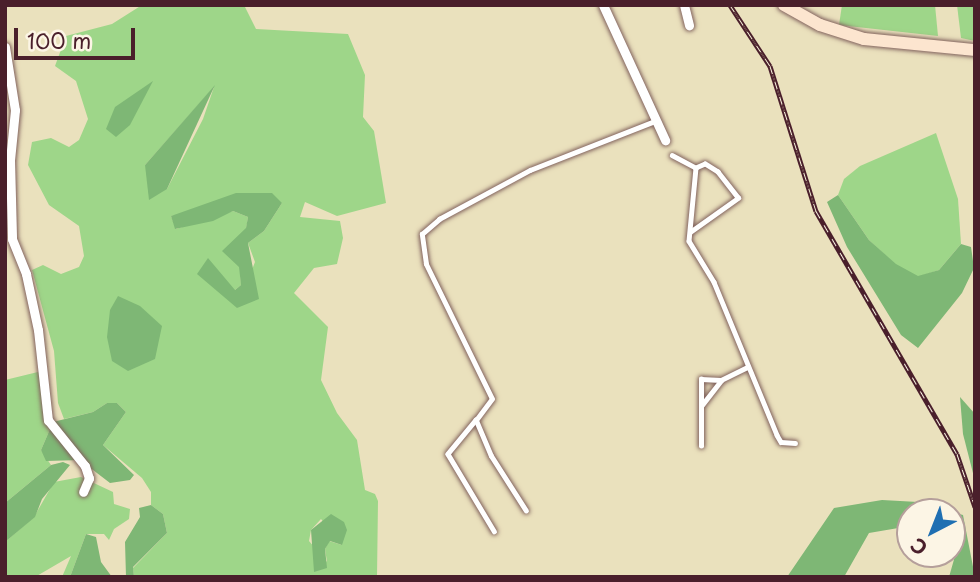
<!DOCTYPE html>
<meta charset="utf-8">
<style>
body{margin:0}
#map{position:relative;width:980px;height:582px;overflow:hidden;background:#eae1bd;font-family:"Playpen Sans",sans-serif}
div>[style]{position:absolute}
.green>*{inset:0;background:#9ed689}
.forest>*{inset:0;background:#7eb775}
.roads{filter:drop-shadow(0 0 2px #82635e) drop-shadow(0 0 2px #82635e)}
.lane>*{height:4.5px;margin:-2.25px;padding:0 2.25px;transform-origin:2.25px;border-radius:2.25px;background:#fff}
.street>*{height:9px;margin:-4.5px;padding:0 4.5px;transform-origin:4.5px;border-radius:4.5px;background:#fff}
.secondary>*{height:12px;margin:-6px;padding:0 6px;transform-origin:6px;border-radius:6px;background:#fce5cf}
.rail>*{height:5px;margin-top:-2.5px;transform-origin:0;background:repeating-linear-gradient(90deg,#fcf5e5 0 8px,#4a1f2b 0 16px);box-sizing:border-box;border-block:2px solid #4a1f2b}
span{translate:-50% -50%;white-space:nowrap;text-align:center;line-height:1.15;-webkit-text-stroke:6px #fcf5e5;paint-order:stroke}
.frame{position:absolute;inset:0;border:7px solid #4a1f2b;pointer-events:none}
.north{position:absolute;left:896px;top:498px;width:70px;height:70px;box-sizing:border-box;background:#fcf5e5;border:2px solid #b59f9b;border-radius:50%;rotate:222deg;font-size:19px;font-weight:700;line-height:28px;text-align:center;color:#4a1f2b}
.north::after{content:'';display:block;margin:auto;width:24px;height:32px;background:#1f6fb2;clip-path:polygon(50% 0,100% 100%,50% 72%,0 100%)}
.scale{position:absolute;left:14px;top:28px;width:121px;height:32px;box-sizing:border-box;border:4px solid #4a1f2b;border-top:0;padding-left:9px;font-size:21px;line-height:24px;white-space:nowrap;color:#4a1f2b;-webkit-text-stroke:5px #fcf5e5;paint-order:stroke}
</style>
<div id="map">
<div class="green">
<div style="clip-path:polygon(evenodd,142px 5px,244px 5px,256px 29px,348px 34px,365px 75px,363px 117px,374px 131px,386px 203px,337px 216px,305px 202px,300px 217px,340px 221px,343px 238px,337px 264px,314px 268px,294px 293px,328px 327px,321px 380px,337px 413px,357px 440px,365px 490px,375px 494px,378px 501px,377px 577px,134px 577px,133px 568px,167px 533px,163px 514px,151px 505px,151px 492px,142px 478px,103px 445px,126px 412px,117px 403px,107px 403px,93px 412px,64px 419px,58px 403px,54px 351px,32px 270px,43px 265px,61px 274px,79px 267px,84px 256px,79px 226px,49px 205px,28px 165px,32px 142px,51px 138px,69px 147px,79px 140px,88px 119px,76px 81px,55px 66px,66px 36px,112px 24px,142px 5px,214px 87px,203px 119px,167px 189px,145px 165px,214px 87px,142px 5px,282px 203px,264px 231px,248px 243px,255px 262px,237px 308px,235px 290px,241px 285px,240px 267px,248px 217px,233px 211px,176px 229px,171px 216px,282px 203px,142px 5px,321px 519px,342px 545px,329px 541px,325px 549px,327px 562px,309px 541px,311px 530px,321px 519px)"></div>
<div style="clip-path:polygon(842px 5px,935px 5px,938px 36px,839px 25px)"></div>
<div style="clip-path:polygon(957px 5px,975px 5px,975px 41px,961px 38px)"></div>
<div style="clip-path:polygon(936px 133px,958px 199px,961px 244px,939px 270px,918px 277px,896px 265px,869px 240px,838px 195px,844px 179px,860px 166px)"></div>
<div style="clip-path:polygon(42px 371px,44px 407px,53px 422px,41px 450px,51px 465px,5px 503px,5px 380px)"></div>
<div style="clip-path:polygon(81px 477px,113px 492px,114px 504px,130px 509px,129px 519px,114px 529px,109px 540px,104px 534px,86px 534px,70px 577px,62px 577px,71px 556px,35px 577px,5px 577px,5px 542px,34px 517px,54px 482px)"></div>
</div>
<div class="forest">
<div style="clip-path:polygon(153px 81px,130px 125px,116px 137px,106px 129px,115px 107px)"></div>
<div style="clip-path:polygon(215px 85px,167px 189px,149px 200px,145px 165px)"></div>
<div style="clip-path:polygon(236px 193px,272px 193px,282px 203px,264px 231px,248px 243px,259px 299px,237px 308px,197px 274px,208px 258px,235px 290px,241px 285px,239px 267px,222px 251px,246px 228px,248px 217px,233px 211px,213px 221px,175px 229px,171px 216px)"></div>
<div style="clip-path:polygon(838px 195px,869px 240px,896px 264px,918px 276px,939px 270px,961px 244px,971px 247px,974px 268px,962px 293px,918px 348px,901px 335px,847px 247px,827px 202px)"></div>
<div style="clip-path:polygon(118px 296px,140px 306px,162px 326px,155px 359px,128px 371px,112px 361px,107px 337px,110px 310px)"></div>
<div style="clip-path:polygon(960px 397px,975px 414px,975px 481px,963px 434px)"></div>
<div style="clip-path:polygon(107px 403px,117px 403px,126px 412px,103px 445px,134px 475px,130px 480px,110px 483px,80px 460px,46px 461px,41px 450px,53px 422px,93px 412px)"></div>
<div style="clip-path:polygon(63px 462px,70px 465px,42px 499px,35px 517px,5px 542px,5px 503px,51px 465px)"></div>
<div style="clip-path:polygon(882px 500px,918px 502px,952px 512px,910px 512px,910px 526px,869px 533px,844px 577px,787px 577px,834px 508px)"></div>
<div style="clip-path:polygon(151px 505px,163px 514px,167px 533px,133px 567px,134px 577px,126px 577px,125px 542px,140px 517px,139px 508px)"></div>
<div style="clip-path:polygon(952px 512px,963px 515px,975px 577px,949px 577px,955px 556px)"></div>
<div style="clip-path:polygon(331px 514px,344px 522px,347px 530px,342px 545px,330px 541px,325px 549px,327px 568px,314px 572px,311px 530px)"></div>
<div style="clip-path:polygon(86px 534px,96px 537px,101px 562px,112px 577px,70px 577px)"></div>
</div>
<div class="roads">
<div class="lane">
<div style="left:672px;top:155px;width:27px;rotate:28deg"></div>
<div style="left:696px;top:168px;width:73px;rotate:95.5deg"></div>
<div style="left:689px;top:241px;width:48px;rotate:58.6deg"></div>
<div style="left:714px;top:282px;width:165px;rotate:67.6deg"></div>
<div style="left:777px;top:435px;width:8px;rotate:60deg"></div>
<div style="left:781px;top:442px;width:14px;rotate:4deg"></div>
<div style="left:690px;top:232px;width:59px;rotate:-35.3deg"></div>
<div style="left:738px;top:198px;width:33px;rotate:-128deg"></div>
<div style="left:718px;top:172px;width:15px;rotate:-148deg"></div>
<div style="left:705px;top:164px;width:10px;rotate:156deg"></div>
<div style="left:702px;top:405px;width:31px;rotate:-52deg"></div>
<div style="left:476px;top:420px;width:44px;rotate:129.5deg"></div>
<div style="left:448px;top:454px;width:90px;rotate:59.1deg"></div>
<div style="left:701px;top:446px;width:67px;rotate:-90deg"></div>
<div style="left:701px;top:379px;width:20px;rotate:3deg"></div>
<div style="left:721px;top:380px;width:30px;rotate:-26deg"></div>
<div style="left:526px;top:511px;width:65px;rotate:-122.5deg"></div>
<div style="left:491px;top:456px;width:39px;rotate:-113deg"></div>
<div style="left:476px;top:420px;width:26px;rotate:-53deg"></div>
<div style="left:492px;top:399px;width:150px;rotate:-116.1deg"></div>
<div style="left:426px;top:264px;width:30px;rotate:-98deg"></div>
<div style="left:422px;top:234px;width:23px;rotate:-41deg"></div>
<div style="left:439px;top:219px;width:103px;rotate:-28.3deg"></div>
<div style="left:530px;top:170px;width:134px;rotate:-21.4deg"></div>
</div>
<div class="street">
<div style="left:603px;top:5px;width:149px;rotate:65.3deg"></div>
<div style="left:684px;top:5px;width:21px;rotate:76deg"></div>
<div style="left:5px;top:47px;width:64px;rotate:81deg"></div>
<div style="left:15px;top:110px;width:50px;rotate:95.7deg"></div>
<div style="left:10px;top:160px;width:79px;rotate:88.5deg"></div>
<div style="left:12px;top:239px;width:38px;rotate:68deg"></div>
<div style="left:26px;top:274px;width:57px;rotate:77.9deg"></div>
<div style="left:38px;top:330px;width:91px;rotate:83.7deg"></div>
<div style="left:48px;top:420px;width:59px;rotate:51.2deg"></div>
<div style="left:85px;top:466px;width:13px;rotate:72deg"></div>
<div style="left:89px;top:478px;width:15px;rotate:113deg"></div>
</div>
<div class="secondary">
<div style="left:784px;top:5px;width:41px;rotate:29.1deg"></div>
<div style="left:820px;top:25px;width:46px;rotate:17.7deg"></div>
<div style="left:864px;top:39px;width:112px;rotate:5.7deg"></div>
</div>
</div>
<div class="rail">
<div style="left:730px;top:5px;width:73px;rotate:56.7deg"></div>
<div style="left:770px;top:66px;width:152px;rotate:72.4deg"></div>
<div style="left:816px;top:211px;width:281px;rotate:59.9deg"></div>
<div style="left:957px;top:454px;width:56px;rotate:71.2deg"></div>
</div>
<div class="frame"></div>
<div class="north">С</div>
<div class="scale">100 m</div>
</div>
